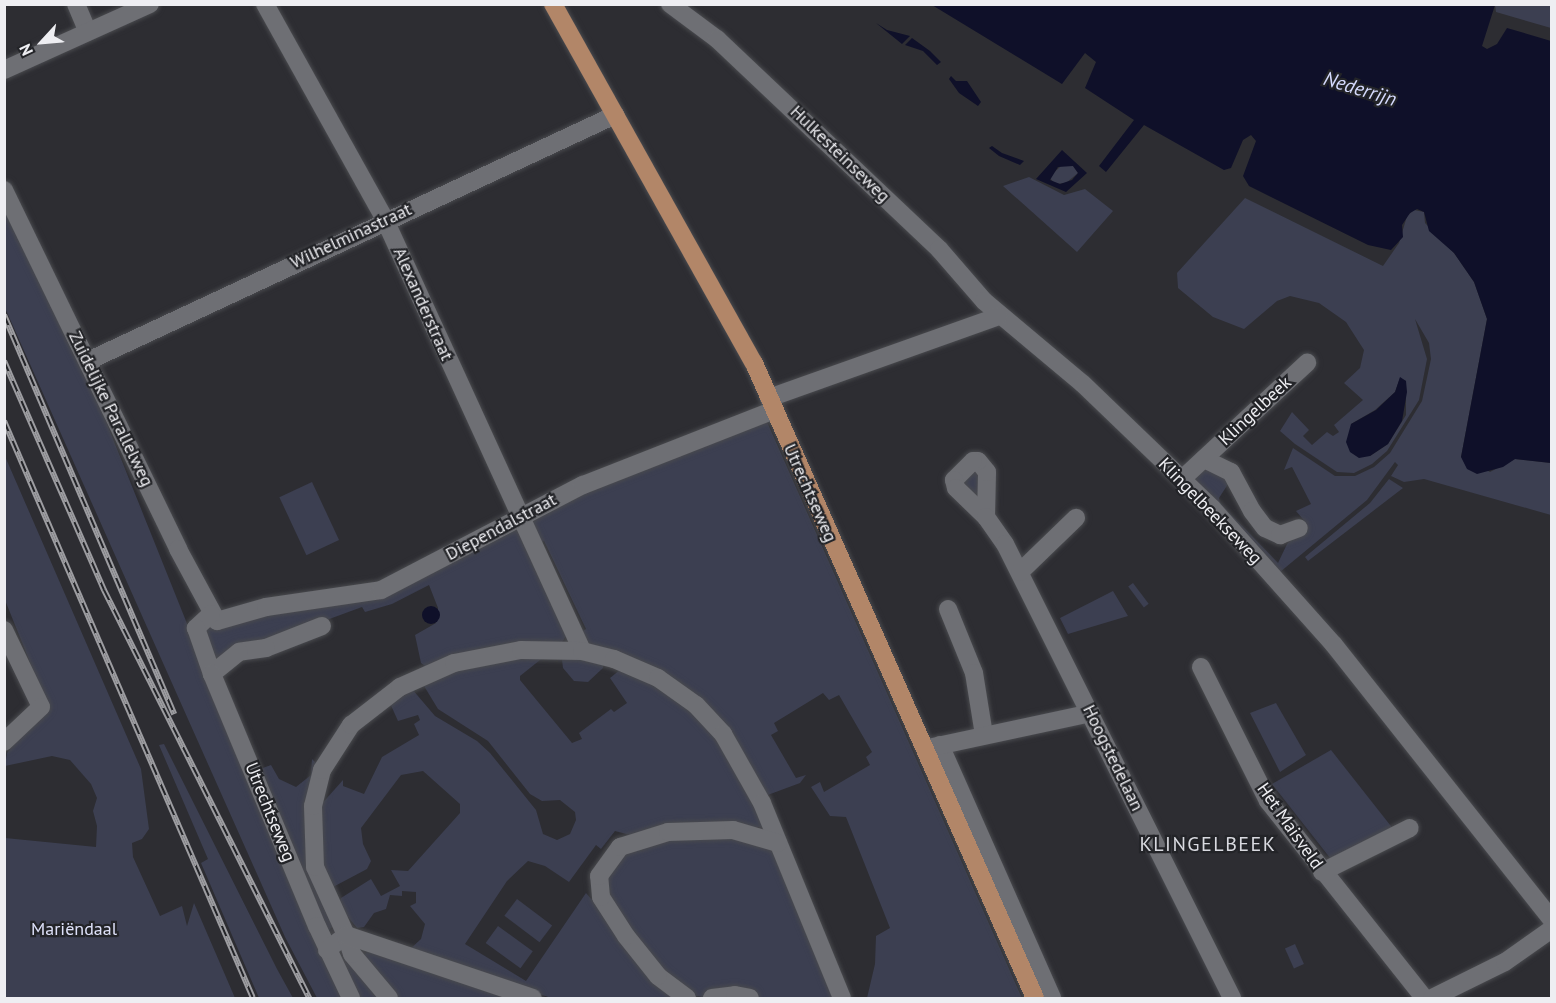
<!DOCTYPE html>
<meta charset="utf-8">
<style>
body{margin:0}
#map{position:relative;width:1556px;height:1003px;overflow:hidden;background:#2d2d32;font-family:"PT Sans",sans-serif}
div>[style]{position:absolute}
.green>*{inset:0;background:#3c3f51;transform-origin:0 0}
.water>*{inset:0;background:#0f1029}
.round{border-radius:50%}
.roads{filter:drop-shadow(0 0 2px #494a4e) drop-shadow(0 0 2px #494a4e)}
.minor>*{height:18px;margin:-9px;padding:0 9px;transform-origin:9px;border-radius:9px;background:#6e6f74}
.major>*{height:18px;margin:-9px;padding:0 9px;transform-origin:9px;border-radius:9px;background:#b28668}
.rail>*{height:6px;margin-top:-3px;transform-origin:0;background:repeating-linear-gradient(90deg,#232428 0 11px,#9d9da1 0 22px);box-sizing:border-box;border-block:2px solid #9d9da1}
span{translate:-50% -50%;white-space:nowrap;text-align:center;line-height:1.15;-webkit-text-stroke:4.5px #232428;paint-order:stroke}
.street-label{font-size:18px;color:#eeeef2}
.park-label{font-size:18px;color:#dee1f9}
.water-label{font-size:20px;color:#d5dafd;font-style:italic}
.neighbourhood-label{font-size:20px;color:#d9dae0;letter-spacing:1.5px}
.frame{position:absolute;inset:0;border:6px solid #eeeef2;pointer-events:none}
.north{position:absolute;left:12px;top:12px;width:60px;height:60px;-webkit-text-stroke:4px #232428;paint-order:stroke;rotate:244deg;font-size:16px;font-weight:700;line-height:24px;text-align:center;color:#eeeef2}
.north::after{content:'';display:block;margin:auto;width:21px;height:27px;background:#eeeef2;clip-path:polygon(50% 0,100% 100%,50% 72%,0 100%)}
</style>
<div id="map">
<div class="green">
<div style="clip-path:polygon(1495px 5px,1551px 5px,1551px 28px,1496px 12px)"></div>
<div style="clip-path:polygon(1061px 166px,1073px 166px,1078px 173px,1066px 183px,1055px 184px,1049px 177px)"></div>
<div style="clip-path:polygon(1029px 177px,1064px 195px,1085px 189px,1113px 211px,1077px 252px,1003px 186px)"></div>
<div style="clip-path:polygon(evenodd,1245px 198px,1383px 266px,1399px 243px,1407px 216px,1414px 210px,1424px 212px,1425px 223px,1454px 253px,1474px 282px,1487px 319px,1461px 457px,1490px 472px,1515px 459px,1551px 463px,1551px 515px,1424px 479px,1404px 482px,1391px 476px,1398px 465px,1395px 462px,1367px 500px,1280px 572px,1194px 478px,1208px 465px,1230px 481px,1219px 498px,1220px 503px,1278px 563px,1287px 544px,1307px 524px,1296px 511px,1311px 504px,1292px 467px,1284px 470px,1293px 448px,1335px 476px,1355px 476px,1374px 467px,1390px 453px,1422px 401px,1431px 359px,1429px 343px,1415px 319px,1427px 359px,1419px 400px,1387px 451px,1372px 464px,1354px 473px,1337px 472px,1295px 444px,1280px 431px,1292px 412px,1309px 430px,1303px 436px,1312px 445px,1327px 432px,1333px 436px,1339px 432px,1334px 425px,1363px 400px,1344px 383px,1360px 368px,1364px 350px,1346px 322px,1319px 303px,1290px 296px,1277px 301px,1244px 329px,1213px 317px,1178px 288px,1177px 273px,1245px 198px,1400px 378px,1406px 381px,1406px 415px,1388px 444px,1370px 456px,1351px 424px,1375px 410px,1395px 392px,1400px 378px)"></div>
<div style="clip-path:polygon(5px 203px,89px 379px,190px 631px,345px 998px,317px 998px,285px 937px,5px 308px)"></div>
<div style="clip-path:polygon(765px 421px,768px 424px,1022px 998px,867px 998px,875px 964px,876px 936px,890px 928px,846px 817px,830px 816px,811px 787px,820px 782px,824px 792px,870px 765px,866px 757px,872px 752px,839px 695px,829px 700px,823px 693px,774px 723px,778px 731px,771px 735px,796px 778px,806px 775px,800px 783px,765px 796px,727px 731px,589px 645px,579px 633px,586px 629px,544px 541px,538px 544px,527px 516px)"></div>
<div style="clip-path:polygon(4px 454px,141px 769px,149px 829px,142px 839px,132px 843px,133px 857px,160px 916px,182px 906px,187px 926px,194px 903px,235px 998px,5px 998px,5px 838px,96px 847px,97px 826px,93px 811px,97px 798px,91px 784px,70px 760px,52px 756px,5px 766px,7px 753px,40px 713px,45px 700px,5px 600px)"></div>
<div style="clip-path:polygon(979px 469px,980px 500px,961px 486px,970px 470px)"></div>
<div style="clip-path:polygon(1389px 479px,1403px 488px,1308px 561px,1305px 557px,1370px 503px)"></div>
<div style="left:312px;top:482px;width:64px;height:36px;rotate:65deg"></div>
<div style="clip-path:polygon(515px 521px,566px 636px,561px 644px,428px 668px,421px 663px,415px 635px,436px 623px,438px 608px,429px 585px,392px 604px,365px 612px,362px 607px,215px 661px,202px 628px,364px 597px)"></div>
<div style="left:1133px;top:583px;width:26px;height:6px;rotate:53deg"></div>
<div style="clip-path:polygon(1113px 591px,1128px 616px,1068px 634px,1060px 618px)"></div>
<div style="clip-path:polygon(545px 656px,520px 676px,520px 680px,572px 743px,582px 739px,579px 733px,611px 709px,614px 712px,627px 703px,610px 678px,621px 669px,681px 700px,718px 737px,764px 827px,630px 835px,615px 831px,601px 849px,596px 845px,569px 882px,545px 866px,528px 861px,507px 881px,465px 944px,526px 981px,586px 893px,678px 998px,551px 998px,410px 949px,421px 939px,425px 924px,410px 906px,416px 903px,416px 892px,402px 891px,402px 896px,390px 895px,386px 909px,374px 913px,364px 927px,357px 928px,338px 905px,341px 898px,371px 879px,381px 896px,400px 886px,391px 870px,408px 871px,460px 813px,460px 804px,423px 771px,401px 775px,361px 828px,363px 844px,371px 861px,367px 869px,333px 887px,321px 866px,318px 808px,343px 780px,343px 786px,364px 794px,382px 757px,419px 735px,414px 724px,420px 720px,418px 715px,398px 721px,389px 701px,412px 689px,435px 716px,477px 741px,490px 753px,536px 810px,543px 834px,557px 840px,570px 834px,576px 820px,575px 812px,560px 800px,542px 801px,530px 794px,488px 741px,438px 709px,424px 686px,470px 664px)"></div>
<div style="clip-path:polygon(568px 656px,603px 665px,603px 668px,588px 682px,574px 681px,563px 668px,562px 660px)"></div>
<div style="clip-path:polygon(1276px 703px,1306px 755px,1280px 772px,1250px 713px)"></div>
<div style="clip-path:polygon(164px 744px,277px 969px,293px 998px,259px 998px,201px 863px,208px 859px,159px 745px)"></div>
<div style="clip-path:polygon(1331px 750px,1394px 830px,1334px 863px,1272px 784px)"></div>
<div style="clip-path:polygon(312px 759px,317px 764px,310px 793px,332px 927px,328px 931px,260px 769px,271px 765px,279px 779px,296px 787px,311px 775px)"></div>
<div style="clip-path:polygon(706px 831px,772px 848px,837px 998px,760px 998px,727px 992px,703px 997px,684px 994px,617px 918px,605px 882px,629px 849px)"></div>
<div style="left:517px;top:899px;width:44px;height:21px;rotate:37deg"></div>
<div style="left:498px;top:926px;width:43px;height:21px;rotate:36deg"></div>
<div style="left:1295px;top:944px;width:22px;height:11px;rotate:66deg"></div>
<div style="clip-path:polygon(370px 949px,517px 998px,395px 998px,364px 955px)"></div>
<div style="clip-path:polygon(346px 959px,382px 998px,356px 998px,341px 960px)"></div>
</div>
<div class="water">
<div style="clip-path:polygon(932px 5px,1495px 5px,1482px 46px,1487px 49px,1497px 44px,1507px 28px,1551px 41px,1551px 463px,1515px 459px,1503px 467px,1477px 474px,1467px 469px,1461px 457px,1487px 319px,1474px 282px,1454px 253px,1429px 231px,1424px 212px,1417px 209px,1410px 213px,1402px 225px,1403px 237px,1391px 250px,1368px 245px,1249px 186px,1243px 176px,1256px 141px,1251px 135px,1243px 140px,1231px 168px,1224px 170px,1144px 125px,1106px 172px,1099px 166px,1134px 120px,1085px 88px,1096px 62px,1085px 53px,1062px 84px)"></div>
<div style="clip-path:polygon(876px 23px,887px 30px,910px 36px,902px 44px)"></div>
<div style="clip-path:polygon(912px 38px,930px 51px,941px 62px,937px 65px,923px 51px,905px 45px)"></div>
<div style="clip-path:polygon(951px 76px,956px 81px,967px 81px,981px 102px,978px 106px,959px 93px,949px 79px)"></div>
<div style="clip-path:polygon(992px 146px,1002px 153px,1024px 161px,1020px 165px,999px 156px,989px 148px)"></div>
<div style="clip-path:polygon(evenodd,1062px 150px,1087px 173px,1066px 192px,1036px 179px,1062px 150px,1073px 166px,1078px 173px,1072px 180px,1060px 184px,1050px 180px,1058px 167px,1073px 166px)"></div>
<div style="clip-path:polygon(1400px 377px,1406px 381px,1407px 392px,1402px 421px,1388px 444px,1370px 456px,1359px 458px,1350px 452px,1346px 442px,1351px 424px,1376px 410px,1395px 392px)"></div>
<div class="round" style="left:422px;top:606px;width:18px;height:18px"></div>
</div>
<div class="roads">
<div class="minor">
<div style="left:76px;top:4px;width:30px;rotate:67deg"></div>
<div style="left:265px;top:4px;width:247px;rotate:60.9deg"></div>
<div style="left:385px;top:220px;width:474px;rotate:65.4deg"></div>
<div style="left:670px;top:4px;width:59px;rotate:36.7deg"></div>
<div style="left:717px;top:39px;width:306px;rotate:43.4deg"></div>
<div style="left:939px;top:249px;width:69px;rotate:49.1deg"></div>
<div style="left:984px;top:301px;width:129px;rotate:40deg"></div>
<div style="left:1083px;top:384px;width:179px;rotate:43.9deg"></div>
<div style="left:1212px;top:508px;width:183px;rotate:48.3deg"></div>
<div style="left:1334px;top:645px;width:351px;rotate:51.6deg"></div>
<div style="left:4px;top:70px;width:160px;rotate:-24.3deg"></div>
<div style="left:4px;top:190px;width:399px;rotate:64.1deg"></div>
<div style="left:178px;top:549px;width:82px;rotate:61.6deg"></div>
<div style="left:217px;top:621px;width:51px;rotate:-15.9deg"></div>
<div style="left:266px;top:607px;width:116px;rotate:-8.4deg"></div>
<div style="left:381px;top:590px;width:228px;rotate:-27.5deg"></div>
<div style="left:583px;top:485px;width:205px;rotate:-21.4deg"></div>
<div style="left:88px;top:361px;width:582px;rotate:-25.02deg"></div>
<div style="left:769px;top:398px;width:244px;rotate:-19.6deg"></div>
<div style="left:1204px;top:459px;width:30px;rotate:26deg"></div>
<div style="left:1231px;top:472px;width:44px;rotate:61.7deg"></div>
<div style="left:1252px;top:511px;width:21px;rotate:53deg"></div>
<div style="left:1265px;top:528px;width:17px;rotate:25deg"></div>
<div style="left:1280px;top:535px;width:20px;rotate:-20deg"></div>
<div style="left:1182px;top:479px;width:171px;rotate:-42.9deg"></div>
<div style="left:986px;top:517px;width:45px;rotate:-88.7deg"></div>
<div style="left:987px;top:472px;width:14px;rotate:-129deg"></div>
<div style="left:978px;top:461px;width:5px;rotate:180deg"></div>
<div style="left:973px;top:461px;width:27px;rotate:135deg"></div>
<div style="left:954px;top:480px;width:8px;rotate:76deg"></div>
<div style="left:956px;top:488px;width:42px;rotate:44deg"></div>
<div style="left:986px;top:517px;width:33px;rotate:55deg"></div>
<div style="left:1005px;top:544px;width:508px;rotate:63.43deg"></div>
<div style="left:1020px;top:572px;width:78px;rotate:-44deg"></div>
<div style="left:948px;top:609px;width:69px;rotate:67.9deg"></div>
<div style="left:974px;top:673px;width:63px;rotate:80.8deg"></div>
<div style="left:211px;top:614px;width:21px;rotate:137deg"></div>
<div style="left:196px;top:628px;width:49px;rotate:70.8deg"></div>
<div style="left:322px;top:626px;width:60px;rotate:158.6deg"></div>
<div style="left:266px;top:648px;width:27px;rotate:172deg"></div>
<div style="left:239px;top:652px;width:35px;rotate:141deg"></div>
<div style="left:212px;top:674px;width:273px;rotate:67.4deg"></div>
<div style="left:317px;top:926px;width:80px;rotate:64.7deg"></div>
<div style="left:4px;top:630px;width:85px;rotate:64.3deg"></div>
<div style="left:41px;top:707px;width:51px;rotate:136.6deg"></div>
<div style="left:1201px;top:667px;width:150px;rotate:63.4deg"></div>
<div style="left:1268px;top:801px;width:251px;rotate:51.6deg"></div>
<div style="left:940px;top:745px;width:277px;rotate:66.1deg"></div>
<div style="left:928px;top:748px;width:167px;rotate:-12.1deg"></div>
<div style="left:1322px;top:872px;width:98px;rotate:-26.6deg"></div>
<div style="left:327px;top:950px;width:24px;rotate:-38deg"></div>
<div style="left:346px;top:935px;width:75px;rotate:-114.5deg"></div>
<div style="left:315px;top:867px;width:61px;rotate:-91.9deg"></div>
<div style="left:313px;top:806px;width:37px;rotate:-76deg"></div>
<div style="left:322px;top:770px;width:54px;rotate:-57.2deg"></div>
<div style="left:351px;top:725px;width:62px;rotate:-37.8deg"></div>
<div style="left:400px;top:687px;width:59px;rotate:-24deg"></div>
<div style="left:454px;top:663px;width:68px;rotate:-11deg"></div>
<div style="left:521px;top:650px;width:61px;rotate:0.9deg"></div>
<div style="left:582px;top:651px;width:33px;rotate:14deg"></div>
<div style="left:614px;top:659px;width:48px;rotate:23.4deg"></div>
<div style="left:658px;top:678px;width:47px;rotate:35.4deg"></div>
<div style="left:696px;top:705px;width:40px;rotate:47deg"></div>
<div style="left:723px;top:734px;width:79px;rotate:60.5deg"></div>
<div style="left:762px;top:803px;width:211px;rotate:67.7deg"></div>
<div style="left:389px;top:998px;width:57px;rotate:-130.1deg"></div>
<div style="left:352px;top:954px;width:20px;rotate:-108deg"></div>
<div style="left:346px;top:935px;width:197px;rotate:18.6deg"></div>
<div style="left:687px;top:998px;width:36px;rotate:-143deg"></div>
<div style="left:658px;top:976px;width:51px;rotate:-128.7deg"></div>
<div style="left:626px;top:936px;width:46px;rotate:-122.7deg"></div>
<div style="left:601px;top:897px;width:21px;rotate:-95deg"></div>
<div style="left:599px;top:876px;width:36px;rotate:-54deg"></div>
<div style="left:620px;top:847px;width:50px;rotate:-17.4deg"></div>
<div style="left:668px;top:832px;width:65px;rotate:-1.8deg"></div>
<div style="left:733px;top:830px;width:47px;rotate:16.1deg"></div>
<div style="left:712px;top:998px;width:23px;rotate:-7deg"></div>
<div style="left:735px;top:995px;width:15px;rotate:11deg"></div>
<div style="left:1432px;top:998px;width:81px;rotate:-26.3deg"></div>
<div style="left:1505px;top:962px;width:57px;rotate:-35.1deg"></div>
</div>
<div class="major">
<div style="left:553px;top:4px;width:411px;rotate:60.8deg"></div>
<div style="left:754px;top:363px;width:694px;rotate:66.13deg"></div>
</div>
</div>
<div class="rail">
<div style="left:4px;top:315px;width:434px;rotate:66.9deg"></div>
<div style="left:4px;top:361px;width:250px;rotate:66.4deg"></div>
<div style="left:104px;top:590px;width:457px;rotate:63.3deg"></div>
<div style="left:4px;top:421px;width:628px;rotate:66.66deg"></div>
</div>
<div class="street-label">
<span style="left:840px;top:154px;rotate:44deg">Hulkesteinseweg</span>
<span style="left:351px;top:236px;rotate:-25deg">Wilhelminastraat</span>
<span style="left:423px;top:304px;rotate:66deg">Alexanderstraat</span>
<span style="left:111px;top:409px;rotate:64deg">Zuidelijke Parallelweg</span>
<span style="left:1255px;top:411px;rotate:-43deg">Klingelbeek</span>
<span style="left:810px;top:493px;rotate:66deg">Utrechtseweg</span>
<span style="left:1210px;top:511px;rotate:46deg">Klingelbeekseweg</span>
<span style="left:501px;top:527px;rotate:-28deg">Diependalstraat</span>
<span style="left:1113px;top:758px;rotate:64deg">Hoogstedelaan</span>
<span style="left:270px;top:812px;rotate:68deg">Utrechtseweg</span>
<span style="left:1290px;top:826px;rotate:55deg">Het Maisveld</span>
</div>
<div class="park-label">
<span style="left:74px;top:929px">Mariëndaal</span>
</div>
<div class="water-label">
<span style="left:1360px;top:89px;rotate:17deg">Nederrijn</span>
</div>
<div class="neighbourhood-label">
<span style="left:1208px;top:844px">KLINGELBEEK</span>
</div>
<div class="frame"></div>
<div class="north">N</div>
</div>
